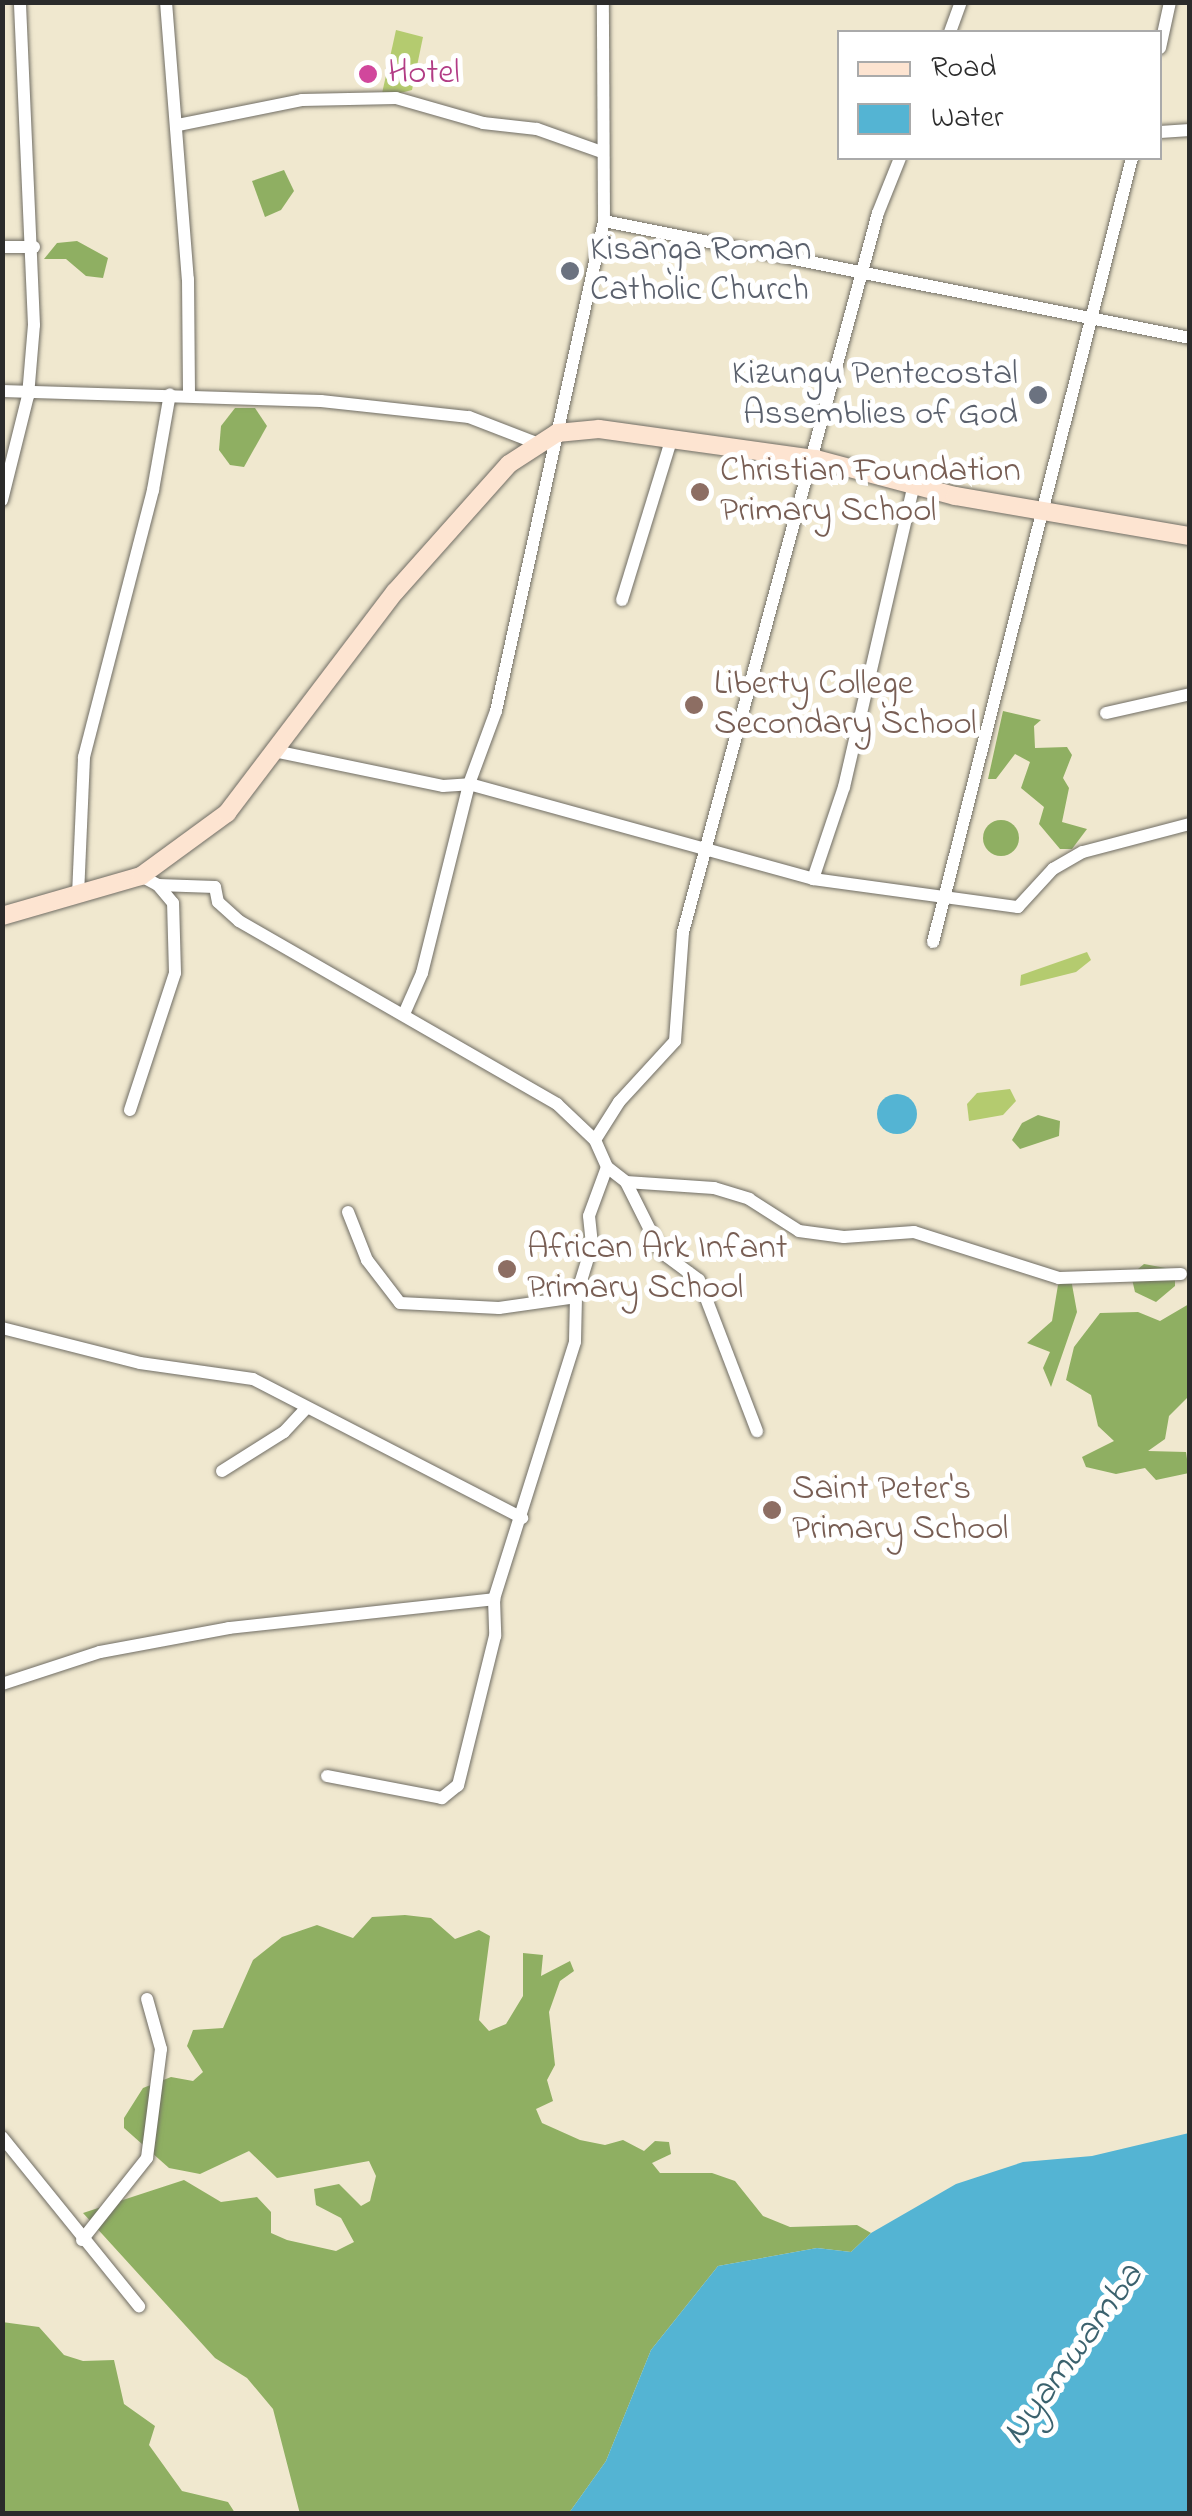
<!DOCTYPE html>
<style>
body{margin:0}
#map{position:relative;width:1192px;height:2516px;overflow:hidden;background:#f0e8cf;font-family:"Indie Flower",sans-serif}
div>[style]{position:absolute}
.green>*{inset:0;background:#b4cb6f}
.forest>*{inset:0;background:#8faf62}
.round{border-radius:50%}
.water>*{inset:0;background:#54b4d3}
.roads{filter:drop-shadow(0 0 2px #706d64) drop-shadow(0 0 2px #706d64)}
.street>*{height:12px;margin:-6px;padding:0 6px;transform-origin:6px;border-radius:6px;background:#fff}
.secondary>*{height:18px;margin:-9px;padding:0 9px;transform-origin:9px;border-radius:9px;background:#fde4d1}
.dots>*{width:28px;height:28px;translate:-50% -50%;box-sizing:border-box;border:5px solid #fff;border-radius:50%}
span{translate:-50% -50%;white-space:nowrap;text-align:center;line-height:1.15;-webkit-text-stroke:10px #fff;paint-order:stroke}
.hotel-label{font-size:35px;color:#b23c85}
.left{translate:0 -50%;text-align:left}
.worship-label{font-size:35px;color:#5b616d}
.right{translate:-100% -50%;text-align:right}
.education-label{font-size:35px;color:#785e54}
.water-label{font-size:38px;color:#3b626e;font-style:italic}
.frame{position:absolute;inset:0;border:5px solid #2b2b2b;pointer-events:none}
.legend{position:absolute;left:837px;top:30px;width:325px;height:130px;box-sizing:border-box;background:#fff;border:2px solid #aaa;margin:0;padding:12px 18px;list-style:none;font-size:30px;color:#2b2b2b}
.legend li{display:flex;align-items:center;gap:20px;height:50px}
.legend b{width:50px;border:2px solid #aaa}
</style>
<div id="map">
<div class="green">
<div style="clip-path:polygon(396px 30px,423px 37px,412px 90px,381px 98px)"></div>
<div style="clip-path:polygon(1087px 952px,1091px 960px,1076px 972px,1020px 986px,1021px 975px)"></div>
<div style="clip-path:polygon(1010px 1089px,1016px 1101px,1003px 1115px,969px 1121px,967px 1104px,977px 1093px)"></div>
</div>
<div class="forest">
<div style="clip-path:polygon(284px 170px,294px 191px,281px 210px,265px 217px,252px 181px)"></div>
<div style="clip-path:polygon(77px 241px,108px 258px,103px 278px,86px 276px,66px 259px,44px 259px,57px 243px)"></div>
<div style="clip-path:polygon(235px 408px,255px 408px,267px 426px,244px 467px,230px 465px,219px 450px,221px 426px)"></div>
<div style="clip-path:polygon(1003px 711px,1041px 720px,1034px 726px,1035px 748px,1067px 747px,1072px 755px,1063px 778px,1069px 788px,1062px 822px,1087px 829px,1072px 849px,1060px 849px,1039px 824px,1044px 807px,1021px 788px,1030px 762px,1015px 754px,996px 779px,988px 779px)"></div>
<div class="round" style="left:983px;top:820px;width:36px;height:36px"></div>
<div style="clip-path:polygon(1038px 1115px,1060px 1121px,1059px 1136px,1020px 1149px,1012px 1140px,1022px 1123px)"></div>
<div style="clip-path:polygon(1144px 1264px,1171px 1269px,1175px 1276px,1175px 1286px,1156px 1302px,1135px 1292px,1131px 1275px)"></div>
<div style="clip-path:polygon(1071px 1279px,1077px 1312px,1051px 1387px,1043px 1368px,1050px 1352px,1027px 1343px,1052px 1321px,1058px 1285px)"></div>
<div style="clip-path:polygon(1189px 1304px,1189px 1396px,1169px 1416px,1165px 1439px,1148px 1451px,1186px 1452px,1189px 1473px,1156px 1480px,1145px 1468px,1116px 1474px,1086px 1467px,1082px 1457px,1114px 1441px,1098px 1426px,1091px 1395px,1066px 1380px,1074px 1347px,1100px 1313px,1138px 1312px,1160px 1321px)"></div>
<div style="clip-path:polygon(405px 1915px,431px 1918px,455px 1939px,479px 1930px,490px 1936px,479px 2020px,489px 2031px,506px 2024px,523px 1996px,523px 1953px,543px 1955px,541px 1976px,570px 1961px,574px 1971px,560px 1981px,549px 2012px,555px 2065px,547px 2080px,553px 2101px,536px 2109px,542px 2123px,580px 2140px,605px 2145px,623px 2140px,644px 2151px,655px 2141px,669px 2142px,671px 2154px,652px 2163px,660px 2173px,712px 2173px,735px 2181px,763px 2216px,790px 2227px,857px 2225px,871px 2233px,851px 2252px,817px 2248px,718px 2266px,651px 2350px,606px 2461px,569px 2513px,300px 2514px,273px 2409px,247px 2378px,215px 2358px,83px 2213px,184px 2180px,221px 2202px,257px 2197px,271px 2212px,271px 2233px,287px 2240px,336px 2251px,354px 2242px,341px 2218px,316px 2205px,314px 2189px,339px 2184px,361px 2206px,370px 2201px,376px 2176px,369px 2161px,277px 2178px,249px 2151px,200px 2174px,169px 2168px,124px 2128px,124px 2118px,143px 2088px,171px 2077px,193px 2081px,203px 2072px,187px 2046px,193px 2030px,223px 2028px,253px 1960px,282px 1937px,317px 1925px,353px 1938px,372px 1917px)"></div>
<div style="clip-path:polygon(2px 2322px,39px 2327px,64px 2355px,83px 2361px,114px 2360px,124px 2404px,155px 2426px,149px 2445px,182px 2491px,228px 2502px,235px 2513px,3px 2513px)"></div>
</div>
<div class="water">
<div class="round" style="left:877px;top:1094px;width:40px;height:40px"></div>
<div style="clip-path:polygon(1189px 2133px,1189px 2513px,569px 2513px,606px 2461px,651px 2350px,718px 2266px,817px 2248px,851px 2252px,871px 2233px,956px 2184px,1023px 2162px,1092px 2156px)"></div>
</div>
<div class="roads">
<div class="street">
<div style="left:166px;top:2px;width:278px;rotate:85.5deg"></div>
<div style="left:188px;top:279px;width:115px;rotate:89.5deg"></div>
<div style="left:950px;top:32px;width:32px;rotate:-70deg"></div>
<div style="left:1160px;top:48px;width:47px;rotate:-77.7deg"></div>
<div style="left:178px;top:125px;width:126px;rotate:-11.4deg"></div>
<div style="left:302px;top:100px;width:94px;rotate:-1.2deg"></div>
<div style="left:396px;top:98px;width:91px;rotate:16deg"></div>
<div style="left:483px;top:123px;width:54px;rotate:6.3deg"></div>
<div style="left:537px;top:129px;width:69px;rotate:19.5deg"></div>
<div style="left:1160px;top:132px;width:30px;rotate:-4deg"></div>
<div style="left:604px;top:221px;width:598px;rotate:11.29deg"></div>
<div style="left:2px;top:247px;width:32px"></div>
<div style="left:2px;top:391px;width:319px;rotate:1.8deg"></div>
<div style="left:321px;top:401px;width:149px;rotate:6.2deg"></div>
<div style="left:469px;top:417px;width:72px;rotate:21.2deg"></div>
<div style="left:2px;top:500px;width:107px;rotate:-76deg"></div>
<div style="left:28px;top:396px;width:71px;rotate:-85.2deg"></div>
<div style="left:34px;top:325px;width:323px;rotate:-92.5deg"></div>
<div style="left:622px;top:600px;width:166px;rotate:-72.9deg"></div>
<div style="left:1106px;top:713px;width:86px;rotate:-12.7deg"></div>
<div style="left:279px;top:752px;width:167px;rotate:11.7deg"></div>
<div style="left:443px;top:786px;width:26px;rotate:-4deg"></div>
<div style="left:469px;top:784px;width:357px;rotate:15.4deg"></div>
<div style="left:813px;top:879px;width:207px;rotate:7.8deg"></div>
<div style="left:1018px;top:907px;width:52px;rotate:-47.4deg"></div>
<div style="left:1053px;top:869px;width:34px;rotate:-30deg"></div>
<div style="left:1083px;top:852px;width:111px;rotate:-14.7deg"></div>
<div style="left:141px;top:876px;width:19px;rotate:28deg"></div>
<div style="left:158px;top:885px;width:57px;rotate:2deg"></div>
<div style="left:215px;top:887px;width:15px;rotate:79deg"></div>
<div style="left:218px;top:902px;width:28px;rotate:42deg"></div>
<div style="left:239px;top:921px;width:367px;rotate:29.9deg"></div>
<div style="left:557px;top:1104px;width:52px;rotate:43.5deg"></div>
<div style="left:595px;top:1140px;width:30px;rotate:66deg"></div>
<div style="left:607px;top:1167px;width:52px;rotate:110.2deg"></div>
<div style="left:589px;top:1216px;width:29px;rotate:84deg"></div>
<div style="left:592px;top:1245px;width:54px;rotate:107.1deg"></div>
<div style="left:576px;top:1297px;width:45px;rotate:91.3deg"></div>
<div style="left:575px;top:1342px;width:269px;rotate:107.5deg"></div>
<div style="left:494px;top:1599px;width:37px;rotate:88deg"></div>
<div style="left:495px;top:1636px;width:154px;rotate:103.9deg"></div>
<div style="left:458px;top:1785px;width:21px;rotate:141deg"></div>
<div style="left:442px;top:1798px;width:117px;rotate:-169.2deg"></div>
<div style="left:813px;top:879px;width:97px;rotate:-71.4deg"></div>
<div style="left:844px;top:787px;width:308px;rotate:-77deg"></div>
<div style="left:78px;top:895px;width:138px;rotate:-87.5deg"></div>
<div style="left:84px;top:757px;width:276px;rotate:-75.5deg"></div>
<div style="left:153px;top:490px;width:97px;rotate:-80deg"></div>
<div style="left:933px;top:942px;width:809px;rotate:-75.76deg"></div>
<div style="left:404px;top:1014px;width:45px;rotate:-66.3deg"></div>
<div style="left:422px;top:973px;width:195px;rotate:-76deg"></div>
<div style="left:469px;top:784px;width:78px;rotate:-69.7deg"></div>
<div style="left:496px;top:711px;width:502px;rotate:-77.57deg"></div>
<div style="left:604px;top:221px;width:219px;rotate:-90.3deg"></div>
<div style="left:130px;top:1110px;width:144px;rotate:-71.8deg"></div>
<div style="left:175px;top:973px;width:70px;rotate:-91.6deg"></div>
<div style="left:173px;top:903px;width:23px;rotate:-130deg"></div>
<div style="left:595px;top:1140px;width:45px;rotate:-57.7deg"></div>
<div style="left:619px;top:1102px;width:83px;rotate:-47.4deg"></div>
<div style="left:675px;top:1041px;width:109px;rotate:-85.8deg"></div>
<div style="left:683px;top:932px;width:745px;rotate:-74.83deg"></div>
<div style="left:878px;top:213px;width:59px;rotate:-68.2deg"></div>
<div style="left:607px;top:1167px;width:24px;rotate:38deg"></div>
<div style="left:626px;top:1182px;width:88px;rotate:3.9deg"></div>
<div style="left:714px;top:1188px;width:37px;rotate:17deg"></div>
<div style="left:749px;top:1199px;width:59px;rotate:32.6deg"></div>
<div style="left:799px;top:1231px;width:45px;rotate:7.6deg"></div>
<div style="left:844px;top:1237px;width:70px;rotate:-4.1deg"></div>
<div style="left:914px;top:1232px;width:152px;rotate:17.6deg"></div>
<div style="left:1059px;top:1278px;width:122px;rotate:-1.9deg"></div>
<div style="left:626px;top:1182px;width:78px;rotate:63.4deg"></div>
<div style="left:661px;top:1252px;width:47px;rotate:36.4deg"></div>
<div style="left:699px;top:1280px;width:162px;rotate:69deg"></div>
<div style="left:348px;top:1212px;width:52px;rotate:68.4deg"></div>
<div style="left:367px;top:1260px;width:54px;rotate:52.5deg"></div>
<div style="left:400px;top:1303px;width:99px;rotate:2.9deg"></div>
<div style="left:499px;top:1308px;width:78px;rotate:-8.1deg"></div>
<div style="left:2px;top:1328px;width:142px;rotate:14.2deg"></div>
<div style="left:140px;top:1363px;width:114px;rotate:8.1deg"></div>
<div style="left:253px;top:1379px;width:303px;rotate:27.3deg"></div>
<div style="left:222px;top:1471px;width:73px;rotate:-32.2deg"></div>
<div style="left:284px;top:1432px;width:33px;rotate:-47deg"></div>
<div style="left:2px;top:1684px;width:103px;rotate:-18.1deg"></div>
<div style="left:100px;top:1652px;width:131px;rotate:-10.5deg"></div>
<div style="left:229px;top:1628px;width:267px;rotate:-6.2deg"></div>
<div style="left:2px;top:2137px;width:218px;rotate:51deg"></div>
<div style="left:82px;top:2240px;width:105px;rotate:-51.6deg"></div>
<div style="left:147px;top:2158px;width:110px;rotate:-82.7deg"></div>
<div style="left:161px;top:2049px;width:52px;rotate:-105.6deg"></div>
</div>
<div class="secondary">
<div style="left:2px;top:916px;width:145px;rotate:-16.1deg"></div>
<div style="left:141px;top:876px;width:107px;rotate:-36.2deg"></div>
<div style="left:227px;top:813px;width:278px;rotate:-52.8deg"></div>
<div style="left:395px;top:592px;width:171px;rotate:-48.3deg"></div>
<div style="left:509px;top:464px;width:57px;rotate:-32.9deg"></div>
<div style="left:557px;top:433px;width:42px;rotate:-5.4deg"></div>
<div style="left:599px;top:429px;width:219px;rotate:7.9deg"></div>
<div style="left:816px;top:459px;width:144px;rotate:14.9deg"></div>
<div style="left:955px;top:496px;width:238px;rotate:9.7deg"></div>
</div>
</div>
<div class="dots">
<div style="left:368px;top:74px;background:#d1479c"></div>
<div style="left:570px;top:271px;background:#6b7280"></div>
<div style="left:1038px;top:395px;background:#6b7280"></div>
<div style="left:700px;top:492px;background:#8d6e63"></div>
<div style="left:694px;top:705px;background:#8d6e63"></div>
<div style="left:507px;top:1269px;background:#8d6e63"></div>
<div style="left:772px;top:1510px;background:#8d6e63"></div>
</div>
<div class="hotel-label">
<span class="left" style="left:388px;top:74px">Hotel</span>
</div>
<div class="worship-label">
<span class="left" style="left:590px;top:271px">Kisanga Roman<br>Catholic Church</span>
<span class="right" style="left:1018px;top:395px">Kizungu Pentecostal<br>Assemblies of God</span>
</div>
<div class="education-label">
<span class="left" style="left:720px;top:492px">Christian Foundation<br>Primary School</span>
<span class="left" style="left:714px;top:705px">Liberty College<br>Secondary School</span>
<span class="left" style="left:527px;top:1269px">African Ark Infant<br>Primary School</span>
<span class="left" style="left:792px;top:1510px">Saint Peter's<br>Primary School</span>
</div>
<div class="water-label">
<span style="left:1074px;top:2355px;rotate:-54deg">Nyamwamba</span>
</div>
<div class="frame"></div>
<ul class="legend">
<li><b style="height:12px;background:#fde4d1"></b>Road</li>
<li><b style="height:28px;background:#54b4d3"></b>Water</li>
</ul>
</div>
